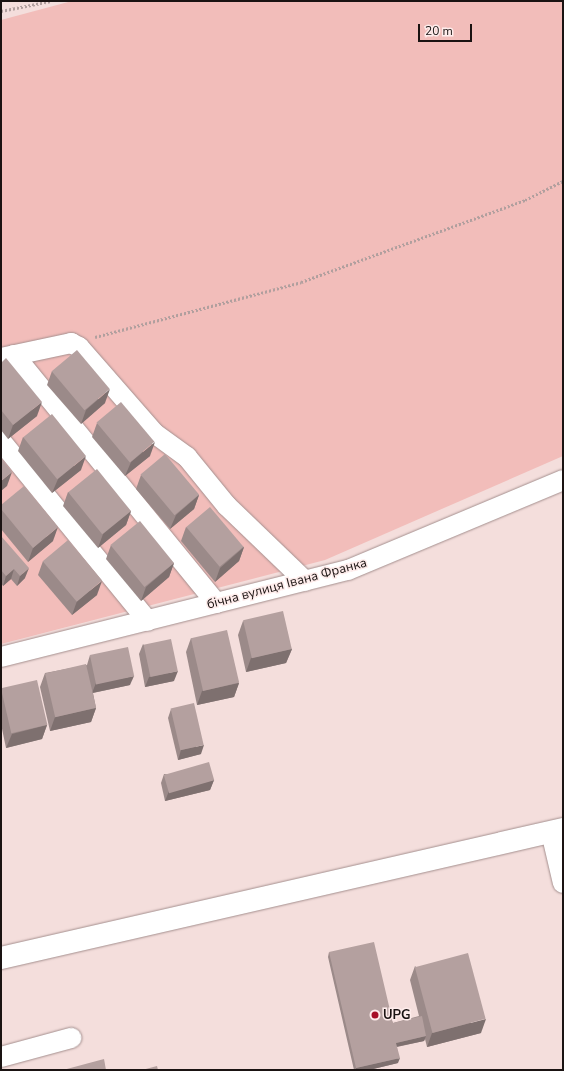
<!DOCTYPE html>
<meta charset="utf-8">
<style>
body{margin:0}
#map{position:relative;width:564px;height:1071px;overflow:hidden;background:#f4dedc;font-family:"Nunito Sans",sans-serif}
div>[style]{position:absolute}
.green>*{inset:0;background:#f2bdba}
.path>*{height:2.5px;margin-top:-1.25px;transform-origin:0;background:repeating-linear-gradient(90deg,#b19f9e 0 2px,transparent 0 4px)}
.roads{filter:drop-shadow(0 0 1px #a48f8e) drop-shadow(0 0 1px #a48f8e)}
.minor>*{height:20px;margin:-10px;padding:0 10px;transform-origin:10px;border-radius:10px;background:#fff}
.highway>*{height:22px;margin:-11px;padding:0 11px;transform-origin:11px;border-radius:11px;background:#fff}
.wall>*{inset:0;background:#9b8a89}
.shaded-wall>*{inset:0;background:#7e706f}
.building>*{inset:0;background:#b4a09f;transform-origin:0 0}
.dots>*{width:11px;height:11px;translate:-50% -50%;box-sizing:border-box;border:2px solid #feeceb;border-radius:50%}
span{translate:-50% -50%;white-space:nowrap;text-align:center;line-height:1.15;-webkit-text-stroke:3px #feeceb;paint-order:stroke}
.street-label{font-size:13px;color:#1a1312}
.poi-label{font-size:13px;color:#1a1312;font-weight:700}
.left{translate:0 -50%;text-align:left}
.frame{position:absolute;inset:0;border:2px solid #1a1312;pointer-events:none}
.scale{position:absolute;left:418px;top:24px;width:54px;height:18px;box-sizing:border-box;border:2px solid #1a1312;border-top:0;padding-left:5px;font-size:12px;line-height:14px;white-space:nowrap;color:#1a1312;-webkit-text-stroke:3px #feeceb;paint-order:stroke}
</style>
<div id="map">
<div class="green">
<div style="clip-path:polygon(72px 1px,563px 1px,563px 456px,325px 560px,1px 644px,1px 20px)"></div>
</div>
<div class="path">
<div style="left:1px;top:11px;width:51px;rotate:-11.3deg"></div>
<div style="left:95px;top:337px;width:213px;rotate:-14.9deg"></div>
<div style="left:301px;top:282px;width:239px;rotate:-20.1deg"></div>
<div style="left:525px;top:200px;width:42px;rotate:-26.6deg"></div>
</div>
<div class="roads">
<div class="minor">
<div style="left:14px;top:355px;width:320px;rotate:50.8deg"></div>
<div style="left:1px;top:358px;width:72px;rotate:-12.1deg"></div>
<div style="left:71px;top:343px;width:9px;rotate:27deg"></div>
<div style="left:79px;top:347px;width:114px;rotate:48.9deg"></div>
<div style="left:154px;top:433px;width:41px;rotate:36deg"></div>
<div style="left:187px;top:457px;width:63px;rotate:50.8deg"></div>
<div style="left:227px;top:506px;width:108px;rotate:43.9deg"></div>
<div style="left:1px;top:441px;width:232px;rotate:50.8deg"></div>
<div style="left:1px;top:657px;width:358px;rotate:-14.1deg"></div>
<div style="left:348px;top:570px;width:233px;rotate:-22.7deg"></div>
<div style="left:551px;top:832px;width:52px;rotate:76.8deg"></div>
<div style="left:1px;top:1057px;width:73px;rotate:-15.2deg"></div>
</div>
<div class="highway">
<div style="left:1px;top:958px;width:577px;rotate:-12.93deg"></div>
</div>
</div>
<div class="wall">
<div style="clip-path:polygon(1px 363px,37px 416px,8px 439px,1px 430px)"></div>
<div style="clip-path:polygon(52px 371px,105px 403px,81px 424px,47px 385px)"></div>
<div style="clip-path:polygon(97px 423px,150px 456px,125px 476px,92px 437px)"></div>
<div style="clip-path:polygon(23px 437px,81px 470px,52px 493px,18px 451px)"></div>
<div style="clip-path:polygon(141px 475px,199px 495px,194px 509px,170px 529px,136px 489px)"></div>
<div style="clip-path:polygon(68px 492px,131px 511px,126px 525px,98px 548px,63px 506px)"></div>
<div style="clip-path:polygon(1px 505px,53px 541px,28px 562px,1px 529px)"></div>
<div style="clip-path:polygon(186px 527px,244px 547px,239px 561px,215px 582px,181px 541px)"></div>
<div style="clip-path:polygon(1px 536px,25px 578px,17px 586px,11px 579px,3px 586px,1px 583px)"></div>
<div style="clip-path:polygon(111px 545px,174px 563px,169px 577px,141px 601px,106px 559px)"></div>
<div style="clip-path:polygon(43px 561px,97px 595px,72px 615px,38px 575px)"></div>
<div style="clip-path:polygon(243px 621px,292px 649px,286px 663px,246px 672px,238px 635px)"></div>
<div style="clip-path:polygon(191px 638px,239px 683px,234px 697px,197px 705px,186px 652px)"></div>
<div style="clip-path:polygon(143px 644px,174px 681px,145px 687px,139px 654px)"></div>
<div style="clip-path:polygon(90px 655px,130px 685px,93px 693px,96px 708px,91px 722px,50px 731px,40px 687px,45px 673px,87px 665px)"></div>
<div style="clip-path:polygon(1px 689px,47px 725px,42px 739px,6px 748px,1px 724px)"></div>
<div style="clip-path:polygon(171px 709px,201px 754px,178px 760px,168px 718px)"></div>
<div style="clip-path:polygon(164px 774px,214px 780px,210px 790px,165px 801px,161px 783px)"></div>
<div style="clip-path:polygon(329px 952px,393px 1023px,419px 1016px,410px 980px,415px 966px,481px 1033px,427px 1047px,425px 1039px,424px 1041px,397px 1047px,398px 1063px,369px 1070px,354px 1070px,328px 957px)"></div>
</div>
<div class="shaded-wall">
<div style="clip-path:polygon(110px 389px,105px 403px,81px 424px,86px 410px)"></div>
<div style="clip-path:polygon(42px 402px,37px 416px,8px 439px,13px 425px)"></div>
<div style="clip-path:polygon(155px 442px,150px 456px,125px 476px,131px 462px)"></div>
<div style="clip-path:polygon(86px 456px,81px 470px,52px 493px,58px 479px)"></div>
<div style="clip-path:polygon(12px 472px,7px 486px,1px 491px,1px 481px)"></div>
<div style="clip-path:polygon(199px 495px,194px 509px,170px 529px,176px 515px)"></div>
<div style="clip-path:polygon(131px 511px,126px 525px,98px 548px,103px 534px)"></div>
<div style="clip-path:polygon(58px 527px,53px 541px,28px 562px,33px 548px)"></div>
<div style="clip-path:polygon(244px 547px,239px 561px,215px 582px,220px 568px)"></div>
<div style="clip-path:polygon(174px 563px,169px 577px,141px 601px,146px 587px)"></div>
<div style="clip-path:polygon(29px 568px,25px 578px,17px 586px,20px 576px)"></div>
<div style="clip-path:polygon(14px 569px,11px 579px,3px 586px,6px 576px)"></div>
<div style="clip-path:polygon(102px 581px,97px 595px,72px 615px,77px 601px)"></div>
<div style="clip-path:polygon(292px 649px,286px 663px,246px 672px,251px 658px)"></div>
<div style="clip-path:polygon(178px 671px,174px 681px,145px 687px,149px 677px)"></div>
<div style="clip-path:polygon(134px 676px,130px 685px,92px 693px,96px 683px)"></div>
<div style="clip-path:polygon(239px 683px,234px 697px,197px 705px,202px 691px)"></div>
<div style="clip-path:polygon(96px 708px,91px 722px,50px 731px,55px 717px)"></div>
<div style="clip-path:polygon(47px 725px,42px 739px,6px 748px,12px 734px)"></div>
<div style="clip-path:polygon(204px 745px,201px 754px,178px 760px,181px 750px)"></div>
<div style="clip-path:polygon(214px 780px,210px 790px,165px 801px,169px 791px)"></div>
<div style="clip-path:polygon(486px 1019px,481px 1033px,427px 1047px,432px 1033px)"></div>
<div style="clip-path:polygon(426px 1036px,424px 1041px,395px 1047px,396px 1043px)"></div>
<div style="clip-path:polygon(400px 1058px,398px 1063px,369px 1070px,356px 1070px,356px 1068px)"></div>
</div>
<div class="building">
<div style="left:77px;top:350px;width:51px;height:33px;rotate:50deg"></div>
<div style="clip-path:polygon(6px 358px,42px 402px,13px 425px,1px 410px,1px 363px)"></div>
<div style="left:121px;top:402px;width:52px;height:32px;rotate:50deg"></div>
<div style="left:52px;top:414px;width:54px;height:37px;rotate:51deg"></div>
<div style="left:165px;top:454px;width:53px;height:32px;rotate:50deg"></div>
<div style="clip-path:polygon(1px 458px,12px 472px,1px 481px)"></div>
<div style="left:97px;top:469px;width:54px;height:37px;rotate:51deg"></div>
<div style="clip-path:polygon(24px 486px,58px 527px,33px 548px,1px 509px,1px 505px)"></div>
<div style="left:210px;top:507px;width:52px;height:31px;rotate:50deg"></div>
<div style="left:140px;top:521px;width:54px;height:38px;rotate:51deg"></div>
<div style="clip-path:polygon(1px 536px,29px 568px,20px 576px,14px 569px,6px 576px,1px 570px)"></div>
<div style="left:68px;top:540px;width:53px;height:33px;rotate:50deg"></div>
<div style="left:283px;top:611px;width:39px;height:41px;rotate:77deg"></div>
<div style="left:227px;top:630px;width:54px;height:37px;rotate:77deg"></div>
<div style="left:171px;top:639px;width:33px;height:28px;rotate:78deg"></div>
<div style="left:128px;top:647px;width:30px;height:39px;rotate:78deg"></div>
<div style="left:86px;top:664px;width:45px;height:42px;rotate:77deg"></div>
<div style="left:37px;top:680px;width:46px;height:37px;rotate:77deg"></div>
<div style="left:194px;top:703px;width:43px;height:24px;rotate:77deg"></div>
<div style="left:209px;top:762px;width:19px;height:47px;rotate:74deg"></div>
<div style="clip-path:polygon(374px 942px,393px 1023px,422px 1016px,426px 1036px,396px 1043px,400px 1058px,356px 1068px,329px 952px)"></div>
<div style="left:468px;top:953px;width:68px;height:55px;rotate:75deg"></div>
<div style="clip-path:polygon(104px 1059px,106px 1070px,63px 1070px)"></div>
<div style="clip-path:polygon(157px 1066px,158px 1070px,142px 1070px)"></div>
</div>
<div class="dots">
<div style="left:375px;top:1015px;background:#a70f27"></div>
</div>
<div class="street-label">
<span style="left:287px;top:584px;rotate:-15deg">бічна вулиця Івана Франка</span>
</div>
<div class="poi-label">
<span class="left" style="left:383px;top:1015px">UPG</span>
</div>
<div class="frame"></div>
<div class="scale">20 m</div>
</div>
